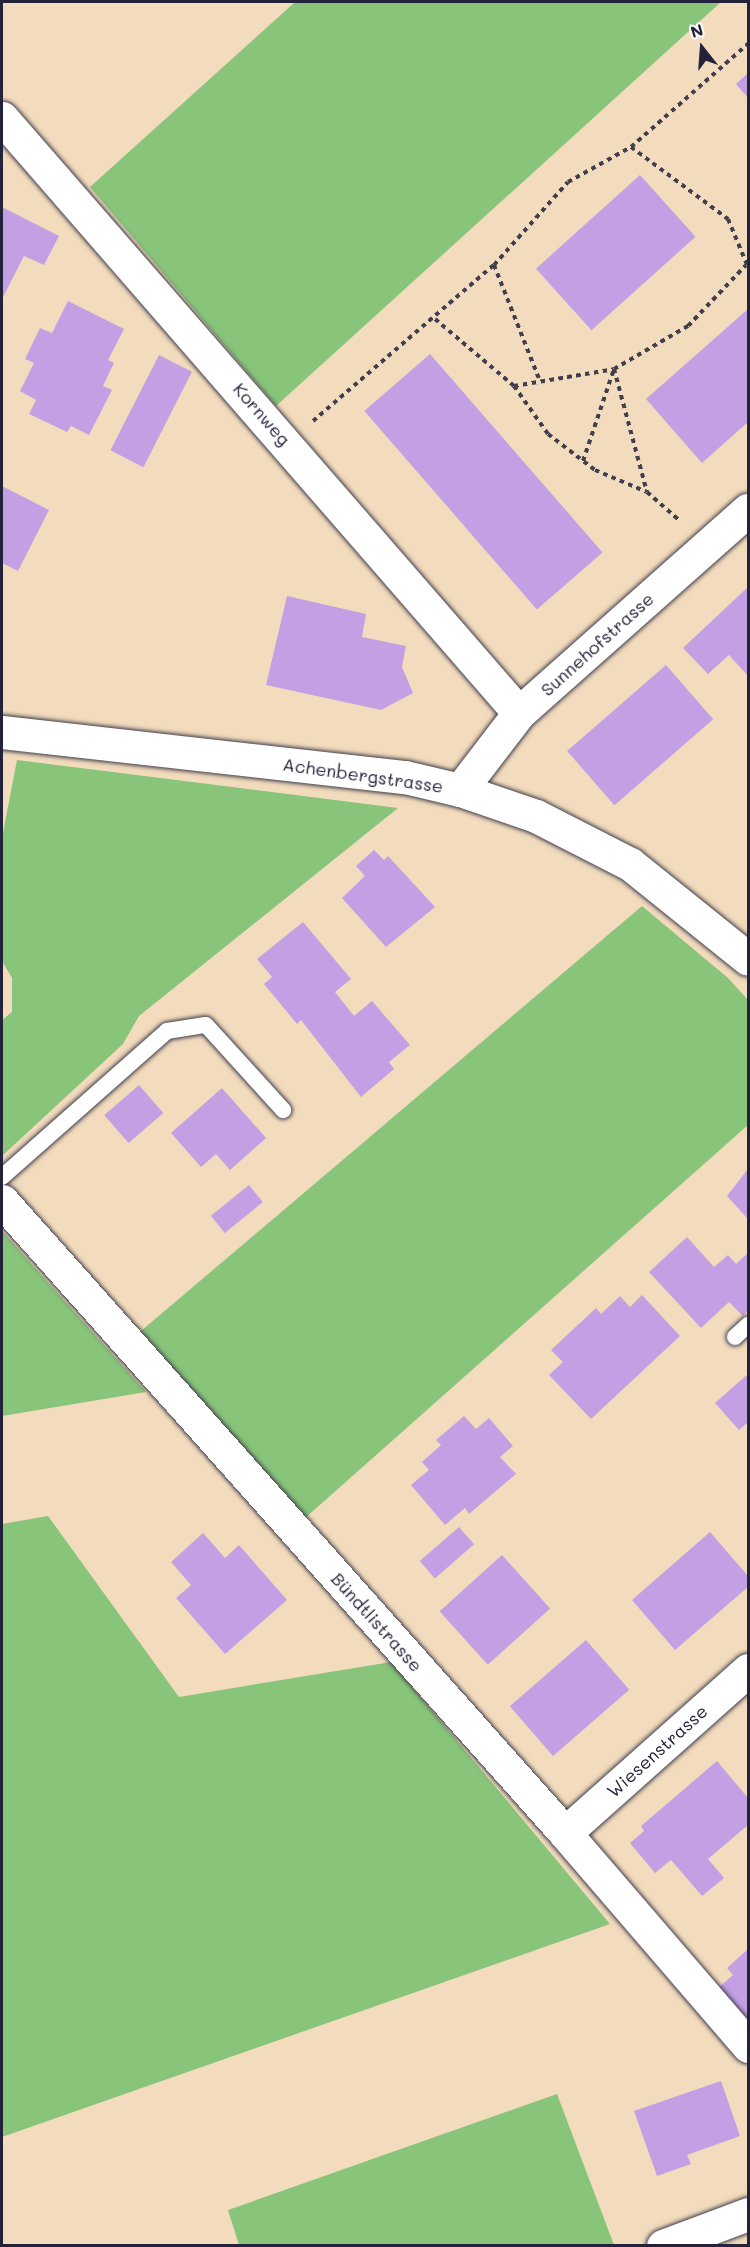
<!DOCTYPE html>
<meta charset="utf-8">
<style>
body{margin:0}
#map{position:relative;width:750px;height:2247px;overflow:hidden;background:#f3dcbd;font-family:Mali,sans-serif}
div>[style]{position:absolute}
.green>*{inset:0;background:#88c47a}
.building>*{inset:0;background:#c2a0e3;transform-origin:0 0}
.path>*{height:4px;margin-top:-2px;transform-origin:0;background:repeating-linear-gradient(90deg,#413e4e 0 4.5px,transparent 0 9px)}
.roads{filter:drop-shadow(0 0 2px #413e4e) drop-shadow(0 0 2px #413e4e)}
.service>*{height:16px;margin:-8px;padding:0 8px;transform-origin:8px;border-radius:8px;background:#fff}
.minor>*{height:33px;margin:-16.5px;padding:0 16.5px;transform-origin:16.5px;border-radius:16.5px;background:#fff}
span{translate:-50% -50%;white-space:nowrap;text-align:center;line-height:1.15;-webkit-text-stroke:4.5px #fff;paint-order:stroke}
.street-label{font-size:18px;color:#22223b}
.frame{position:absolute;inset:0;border:3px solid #22223b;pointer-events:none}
.north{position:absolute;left:672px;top:18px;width:60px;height:60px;-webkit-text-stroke:4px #fff;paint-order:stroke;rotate:343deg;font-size:16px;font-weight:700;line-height:24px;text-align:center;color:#22223b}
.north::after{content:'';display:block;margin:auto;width:21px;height:27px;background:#22223b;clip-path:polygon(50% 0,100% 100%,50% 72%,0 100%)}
</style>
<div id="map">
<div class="green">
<div style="clip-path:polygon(295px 2px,721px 2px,276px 406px,90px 187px)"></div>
<div style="clip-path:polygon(17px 760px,398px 808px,139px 1016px,123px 1044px,2px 1156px,2px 1020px,12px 1012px,12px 978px,2px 961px,2px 838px)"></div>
<div style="clip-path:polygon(642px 906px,728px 978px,748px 1000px,748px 1125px,304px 1519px,141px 1331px)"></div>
<div style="clip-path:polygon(2px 1231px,146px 1392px,2px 1416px)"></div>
<div style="clip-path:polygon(48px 1516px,179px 1697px,391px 1662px,610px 1924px,2px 2137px,2px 1524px)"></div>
<div style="clip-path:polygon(557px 2094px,614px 2245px,239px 2245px,228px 2210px)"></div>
</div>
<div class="building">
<div style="clip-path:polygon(748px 73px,748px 98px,736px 84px)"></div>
<div style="left:640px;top:175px;width:83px;height:140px;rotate:48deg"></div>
<div style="clip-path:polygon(2px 207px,59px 236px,44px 265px,24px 256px,2px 299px)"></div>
<div style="clip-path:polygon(68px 301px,124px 329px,108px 360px,114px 363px,103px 386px,112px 390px,89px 435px,71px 426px,67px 432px,29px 414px,36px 400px,20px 391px,34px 363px,25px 359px,40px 328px,52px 333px)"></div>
<div style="clip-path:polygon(748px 309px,748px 422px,702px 463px,646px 399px)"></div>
<div style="left:430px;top:354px;width:263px;height:87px;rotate:49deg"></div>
<div style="left:159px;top:355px;width:37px;height:107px;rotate:27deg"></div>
<div style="clip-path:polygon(2px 486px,49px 510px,18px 571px,2px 563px)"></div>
<div style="clip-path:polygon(748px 587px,748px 676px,729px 655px,708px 674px,683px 648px)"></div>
<div style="clip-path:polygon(287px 596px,366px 614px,362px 637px,406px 646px,402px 667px,413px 693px,381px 710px,266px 685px)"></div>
<div style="left:666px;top:665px;width:72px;height:131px;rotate:49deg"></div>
<div style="clip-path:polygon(374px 850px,384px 860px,388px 856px,435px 907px,386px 947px,342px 898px,365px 876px,356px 866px)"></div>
<div style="clip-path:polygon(303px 922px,351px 979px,335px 992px,354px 1016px,372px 1001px,410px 1045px,389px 1062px,394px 1069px,361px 1097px,301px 1020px,297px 1024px,264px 984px,272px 977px,257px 959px)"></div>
<div style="left:139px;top:1085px;width:37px;height:46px;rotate:49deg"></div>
<div style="clip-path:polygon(222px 1088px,266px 1138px,230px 1170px,216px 1154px,201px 1167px,171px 1133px)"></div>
<div style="clip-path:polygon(748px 1169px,748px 1219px,727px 1196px)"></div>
<div style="left:249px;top:1185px;width:22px;height:49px;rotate:51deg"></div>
<div style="clip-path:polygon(687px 1237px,714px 1267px,728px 1255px,736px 1264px,748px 1253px,748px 1310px,743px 1316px,729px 1302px,701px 1328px,649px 1272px)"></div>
<div style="clip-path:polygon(642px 1295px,680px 1336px,591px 1419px,549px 1375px,563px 1362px,551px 1350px,596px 1308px,601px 1314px,620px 1296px,630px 1307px)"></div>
<div style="clip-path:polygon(748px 1374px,748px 1422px,739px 1430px,715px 1403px)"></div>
<div style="clip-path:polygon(464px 1416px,476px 1429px,489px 1418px,513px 1446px,500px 1457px,516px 1474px,469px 1514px,465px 1508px,445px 1525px,411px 1485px,429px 1470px,422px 1462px,441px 1445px,436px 1440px)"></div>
<div style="left:459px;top:1527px;width:23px;height:52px;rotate:49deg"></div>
<div style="clip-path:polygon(710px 1532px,748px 1576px,748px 1587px,675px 1650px,632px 1600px)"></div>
<div style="clip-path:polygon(203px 1533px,225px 1558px,239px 1545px,287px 1600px,225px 1654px,176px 1598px,191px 1585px,171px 1562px)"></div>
<div style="left:502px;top:1555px;width:72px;height:84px;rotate:48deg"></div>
<div style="left:586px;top:1640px;width:66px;height:101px;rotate:49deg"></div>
<div style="clip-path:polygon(717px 1761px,748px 1798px,748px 1825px,708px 1859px,724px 1878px,702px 1896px,671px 1860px,655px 1873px,630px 1843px,644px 1831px,641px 1826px)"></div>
<div style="clip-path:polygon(748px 1949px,748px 2025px,717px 1989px,733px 1975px,727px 1968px)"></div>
<div style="clip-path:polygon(721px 2081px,740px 2136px,687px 2155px,691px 2164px,657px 2176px,634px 2111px)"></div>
</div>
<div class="path">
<div style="left:631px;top:147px;width:121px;rotate:36.6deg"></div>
<div style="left:728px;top:219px;width:52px;rotate:67.4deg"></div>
<div style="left:494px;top:265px;width:125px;rotate:68.4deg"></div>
<div style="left:435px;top:319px;width:104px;rotate:40.3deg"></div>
<div style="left:514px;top:386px;width:101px;rotate:-9.6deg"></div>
<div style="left:614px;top:369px;width:127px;rotate:75deg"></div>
<div style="left:647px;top:492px;width:44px;rotate:41.3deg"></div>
<div style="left:514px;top:386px;width:59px;rotate:54.7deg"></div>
<div style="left:548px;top:434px;width:59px;rotate:37.5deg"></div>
<div style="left:595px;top:470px;width:56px;rotate:22.9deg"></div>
<div style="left:313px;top:421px;width:239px;rotate:-40.8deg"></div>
<div style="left:494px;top:265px;width:111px;rotate:-48.3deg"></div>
<div style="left:568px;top:182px;width:72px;rotate:-29.1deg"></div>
<div style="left:631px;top:147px;width:156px;rotate:-41.4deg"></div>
<div style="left:583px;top:461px;width:97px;rotate:-71.4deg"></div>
<div style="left:614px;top:369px;width:86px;rotate:-30.2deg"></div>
<div style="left:688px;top:326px;width:84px;rotate:-46.4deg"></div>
</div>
<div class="roads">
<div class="service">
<div style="left:2px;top:1177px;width:220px;rotate:-41.5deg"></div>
<div style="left:167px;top:1031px;width:39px;rotate:-9deg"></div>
<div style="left:206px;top:1025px;width:115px;rotate:47.8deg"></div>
<div style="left:735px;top:1337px;width:18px;rotate:-43deg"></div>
</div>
<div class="minor">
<div style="left:2px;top:118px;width:788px;rotate:49.01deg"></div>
<div style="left:2px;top:732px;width:406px;rotate:6.4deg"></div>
<div style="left:405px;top:777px;width:57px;rotate:13.3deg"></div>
<div style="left:460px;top:790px;width:80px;rotate:18.9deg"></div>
<div style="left:536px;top:816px;width:106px;rotate:27.1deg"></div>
<div style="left:630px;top:864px;width:151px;rotate:38.8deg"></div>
<div style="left:460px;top:790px;width:97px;rotate:-52.5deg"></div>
<div style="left:519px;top:713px;width:306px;rotate:-41.6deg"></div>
<div style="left:2px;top:1201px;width:846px;rotate:48.3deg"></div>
<div style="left:565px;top:1833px;width:281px;rotate:49.3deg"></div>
<div style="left:565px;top:1833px;width:245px;rotate:-41.7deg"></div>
<div style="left:663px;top:2246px;width:91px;rotate:-20.6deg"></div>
</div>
</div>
<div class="street-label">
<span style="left:262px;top:414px;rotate:49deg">Kornweg</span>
<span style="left:597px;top:644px;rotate:-42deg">Sunnehofstrasse</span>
<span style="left:363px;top:775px;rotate:8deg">Achenbergstrasse</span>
<span style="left:377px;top:1622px;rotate:48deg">Bündtlistrasse</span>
<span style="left:657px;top:1751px;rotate:-42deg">Wiesenstrasse</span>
</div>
<div class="frame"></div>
<div class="north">N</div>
</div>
